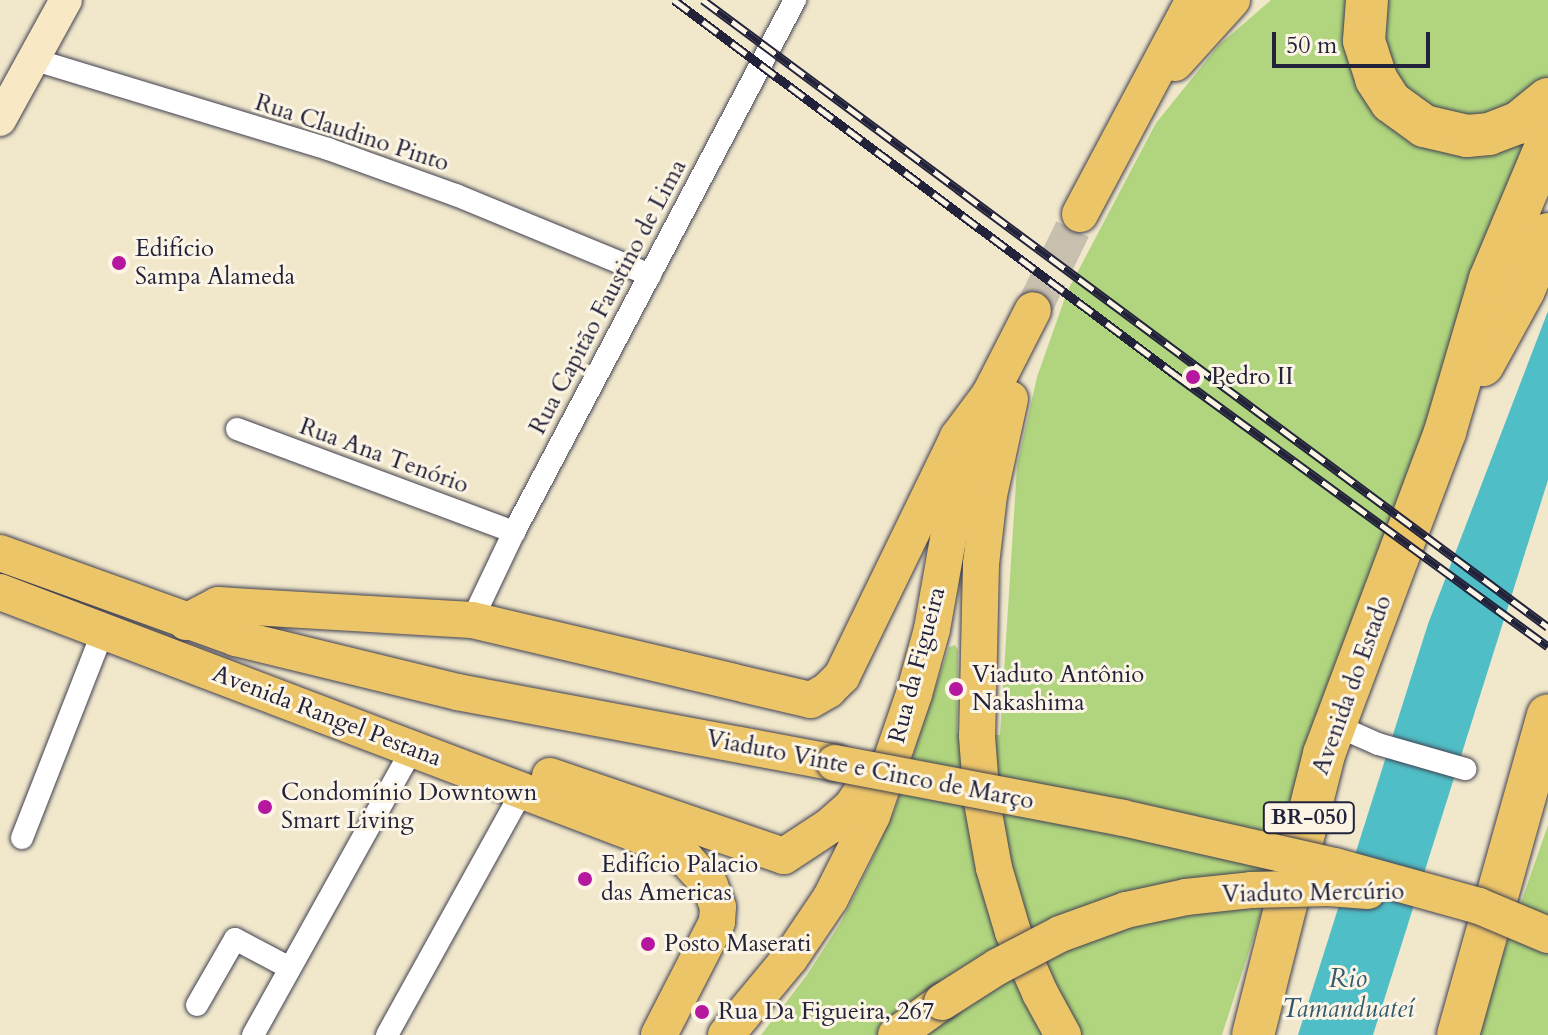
<!DOCTYPE html>
<meta charset="utf-8">
<style>
body{margin:0}
#map{position:relative;width:1548px;height:1035px;overflow:hidden;background:#f1e8cc;font-family:Cardo,serif}
div>[style]{position:absolute}
.green>*{inset:0;background:#b0d57e}
.water>*{inset:0;background:#50bec6}
.primary-tunnel>*{height:36px;margin-top:-18px;transform-origin:0;background:repeating-linear-gradient(90deg,#c8c0af 0 36px,transparent 0 54px)}
.roads{filter:drop-shadow(0 0 2px #414051) drop-shadow(0 0 2px #414051)}
.street>*{height:22px;margin:-11px;padding:0 11px;transform-origin:11px;border-radius:11px;background:#fff}
.secondary>*{height:32px;margin:-16px;padding:0 16px;transform-origin:16px;border-radius:16px;background:#f8e8c3}
.primary>*{height:36px;margin:-18px;padding:0 18px;transform-origin:18px;border-radius:18px;background:#edc569}
.highway>*{height:42px;margin:-21px;padding:0 21px;transform-origin:21px;border-radius:21px;background:#edc569}
.rail>*{height:9px;margin-top:-4.5px;transform-origin:0;background:repeating-linear-gradient(90deg,#fcf5e5 0 18px,#22223b 0 36px);box-sizing:border-box;border-block:2px solid #22223b}
.bridges{filter:drop-shadow(0 0 2px #414051) drop-shadow(0 0 2px #414051)}
.primary-bridge>*{height:36px;margin:-18px;padding:0 18px;transform-origin:18px;border-radius:18px;background:#edc569}
.dots>*{width:22px;height:22px;translate:-50% -50%;box-sizing:border-box;border:4px solid #fcf5e5;border-radius:50%}
span{translate:-50% -50%;white-space:nowrap;text-align:center;line-height:1.15;-webkit-text-stroke:6px #fcf5e5;paint-order:stroke}
.shield-label span{padding:2px 6px;background:#fcf5e5;border:2px solid;border-radius:6px;-webkit-text-stroke-width:0}
.shield-label{font-size:22px;color:#22223b;font-weight:700}
.street-label{font-size:24px;color:#22223b}
.poi-label{font-size:24px;color:#22223b}
.left{translate:0 -50%;text-align:left}
.water-label{font-size:26px;color:#32596c;font-style:italic}
.scale{position:absolute;left:1272px;top:32px;width:158px;height:36px;box-sizing:border-box;border:4px solid #22223b;border-top:0;padding-left:10px;font-size:24px;line-height:28px;white-space:nowrap;color:#22223b;-webkit-text-stroke:6px #fcf5e5;paint-order:stroke}
</style>
<div id="map">
<div class="green">
<div style="clip-path:polygon(1271px 0,1548px 0,1548px 99px,1366px 588px,1222px 1035px,761px 1035px,807px 975px,841px 922px,869px 866px,895px 809px,949px 647px,955px 645px,958px 650px,957px 733px,1000px 735px,1017px 466px,1037px 377px,1067px 292px,1156px 123px,1219px 45px)"></div>
<div style="clip-path:polygon(1548px 825px,1548px 1035px,1475px 1035px)"></div>
</div>
<div class="water">
<div style="clip-path:polygon(1548px 311px,1548px 480px,1373px 1035px,1298px 1035px,1428px 624px)"></div>
</div>
<div class="primary-tunnel">
<div style="left:1033px;top:310px;width:107px;rotate:-63.9deg"></div>
</div>
<div class="roads">
<div class="street">
<div style="left:32px;top:59px;width:309px;rotate:16.9deg"></div>
<div style="left:328px;top:149px;width:136px;rotate:19.8deg"></div>
<div style="left:456px;top:195px;width:210px;rotate:22.4deg"></div>
<div style="left:237px;top:429px;width:296px;rotate:20.4deg"></div>
<div style="left:472px;top:620px;width:98px;rotate:-64.5deg"></div>
<div style="left:514px;top:532px;width:602px;rotate:-62.16deg"></div>
<div style="left:1335px;top:725px;width:47px;rotate:23.8deg"></div>
<div style="left:1378px;top:744px;width:91px;rotate:16deg"></div>
<div style="left:22px;top:838px;width:222px;rotate:-68.6deg"></div>
<div style="left:197px;top:1005px;width:76px;rotate:-60.1deg"></div>
<div style="left:235px;top:939px;width:62px;rotate:27.8deg"></div>
<div style="left:253px;top:1035px;width:327px;rotate:-60.9deg"></div>
<div style="left:387px;top:1035px;width:279px;rotate:-61deg"></div>
</div>
<div class="secondary">
<div style="left:0;top:120px;width:137px;rotate:-61.2deg"></div>
</div>
<div class="primary">
<div style="left:1175px;top:63px;width:85px;rotate:-47.9deg"></div>
<div style="left:1080px;top:214px;width:242px;rotate:-62deg"></div>
<div style="left:1010px;top:399px;width:98px;rotate:102.3deg"></div>
<div style="left:989px;top:495px;width:69px;rotate:96.6deg"></div>
<div style="left:981px;top:564px;width:172px;rotate:91.3deg"></div>
<div style="left:977px;top:736px;width:66px;rotate:85.7deg"></div>
<div style="left:982px;top:802px;width:67px;rotate:79.7deg"></div>
<div style="left:994px;top:868px;width:67px;rotate:73.5deg"></div>
<div style="left:1013px;top:932px;width:67px;rotate:66.1deg"></div>
<div style="left:1040px;top:993px;width:48px;rotate:61.3deg"></div>
<div style="left:0;top:553px;width:251px;rotate:19.8deg"></div>
<div style="left:236px;top:638px;width:228px;rotate:13.7deg"></div>
<div style="left:457px;top:692px;width:385px;rotate:10.6deg"></div>
<div style="left:0;top:592px;width:698px;rotate:20.83deg"></div>
<div style="left:652px;top:840px;width:39px;rotate:29deg"></div>
<div style="left:686px;top:859px;width:36px;rotate:48deg"></div>
<div style="left:710px;top:886px;width:22px;rotate:69deg"></div>
<div style="left:718px;top:907px;width:15px;rotate:94deg"></div>
<div style="left:717px;top:922px;width:127px;rotate:117.2deg"></div>
<div style="left:186px;top:622px;width:36px;rotate:-28deg"></div>
<div style="left:218px;top:605px;width:254px;rotate:3.4deg"></div>
<div style="left:472px;top:620px;width:348px;rotate:13.3deg"></div>
<div style="left:811px;top:700px;width:20px;rotate:-30deg"></div>
<div style="left:828px;top:690px;width:20px;rotate:-45deg"></div>
<div style="left:842px;top:676px;width:266px;rotate:-64.1deg"></div>
<div style="left:958px;top:437px;width:54px;rotate:-53.3deg"></div>
<div style="left:550px;top:776px;width:247px;rotate:18.9deg"></div>
<div style="left:784px;top:856px;width:56px;rotate:-33.4deg"></div>
<div style="left:831px;top:825px;width:28px;rotate:-42deg"></div>
<div style="left:852px;top:806px;width:41px;rotate:-55.9deg"></div>
<div style="left:726px;top:1035px;width:100px;rotate:-50.3deg"></div>
<div style="left:790px;top:958px;width:71px;rotate:-55.9deg"></div>
<div style="left:830px;top:899px;width:93px;rotate:-63.2deg"></div>
<div style="left:872px;top:816px;width:129px;rotate:-71deg"></div>
<div style="left:914px;top:694px;width:67px;rotate:-74.5deg"></div>
<div style="left:932px;top:629px;width:109px;rotate:-79.9deg"></div>
<div style="left:951px;top:522px;width:79px;rotate:-73.9deg"></div>
<div style="left:973px;top:446px;width:55px;rotate:-71.9deg"></div>
<div style="left:990px;top:394px;width:94px;rotate:-62.9deg"></div>
<div style="left:896px;top:1035px;width:57px;rotate:-35.7deg"></div>
</div>
<div class="highway">
<div style="left:1367px;top:0;width:41px;rotate:94.2deg"></div>
<div style="left:1364px;top:41px;width:40px;rotate:72deg"></div>
<div style="left:1376px;top:79px;width:27px;rotate:57deg"></div>
<div style="left:1391px;top:102px;width:41px;rotate:36deg"></div>
<div style="left:1424px;top:126px;width:44px;rotate:13.1deg"></div>
<div style="left:1467px;top:136px;width:22px;rotate:-5deg"></div>
<div style="left:1489px;top:134px;width:31px;rotate:-21deg"></div>
<div style="left:1518px;top:123px;width:38px;rotate:-39deg"></div>
<div style="left:1483px;top:365px;width:85px;rotate:-61.3deg"></div>
<div style="left:1524px;top:290px;width:61px;rotate:-66.8deg"></div>
<div style="left:1253px;top:1035px;width:290px;rotate:-75.8deg"></div>
<div style="left:1324px;top:754px;width:344px;rotate:-69.4deg"></div>
<div style="left:1445px;top:432px;width:159px;rotate:-73.6deg"></div>
<div style="left:1490px;top:279px;width:150px;rotate:-67.2deg"></div>
<div style="left:1458px;top:1035px;width:332px;rotate:-74.3deg"></div>
</div>
</div>
<div class="rail">
<div style="left:674px;top:0;width:628px;rotate:36.78deg"></div>
<div style="left:1177px;top:376px;width:459px;rotate:36.1deg"></div>
<div style="left:703px;top:0;width:1052px;rotate:36.58deg"></div>
</div>
<div class="bridges">
<div class="primary-bridge">
<div style="left:835px;top:763px;width:293px;rotate:10.8deg"></div>
<div style="left:1123px;top:818px;width:217px;rotate:12.8deg"></div>
<div style="left:1335px;top:866px;width:149px;rotate:15.5deg"></div>
<div style="left:1479px;top:906px;width:75px;rotate:22.8deg"></div>
<div style="left:942px;top:1002px;width:65px;rotate:-32.5deg"></div>
<div style="left:997px;top:967px;width:71px;rotate:-27.6deg"></div>
<div style="left:1060px;top:934px;width:70px;rotate:-20deg"></div>
<div style="left:1126px;top:910px;width:61px;rotate:-12.2deg"></div>
<div style="left:1186px;top:897px;width:65px;rotate:-6.1deg"></div>
<div style="left:1251px;top:890px;width:77px;rotate:-1.5deg"></div>
<div style="left:1328px;top:888px;width:40px;rotate:4.3deg"></div>
</div>
</div>
<div class="dots">
<div style="left:119px;top:263px;background:#b5179e"></div>
<div style="left:1193px;top:377px;background:#b5179e"></div>
<div style="left:956px;top:689px;background:#b5179e"></div>
<div style="left:265px;top:807px;background:#b5179e"></div>
<div style="left:585px;top:879px;background:#b5179e"></div>
<div style="left:648px;top:944px;background:#b5179e"></div>
<div style="left:702px;top:1012px;background:#b5179e"></div>
</div>
<div class="shield-label">
<span style="left:1309px;top:818px">BR-050</span>
</div>
<div class="street-label">
<span style="left:352px;top:133px;rotate:18deg">Rua Claudino Pinto</span>
<span style="left:608px;top:297px;rotate:-62deg">Rua Capitão Faustino de Lima</span>
<span style="left:384px;top:456px;rotate:20deg">Rua Ana Tenório</span>
<span style="left:917px;top:665px;rotate:-75deg">Rua da Figueira</span>
<span style="left:1352px;top:685px;rotate:-70deg">Avenida do Estado</span>
<span style="left:327px;top:716px;rotate:21deg">Avenida Rangel Pestana</span>
<span style="left:870px;top:770px;rotate:11deg">Viaduto Vinte e Cinco de Março</span>
<span style="left:1313px;top:893px;rotate:-1deg">Viaduto Mercúrio</span>
</div>
<div class="poi-label">
<span class="left" style="left:135px;top:263px">Edifício<br>Sampa Alameda</span>
<span class="left" style="left:1211px;top:377px">Pedro II</span>
<span class="left" style="left:972px;top:689px">Viaduto Antônio<br>Nakashima</span>
<span class="left" style="left:281px;top:807px">Condomínio Downtown<br>Smart Living</span>
<span class="left" style="left:601px;top:879px">Edifício Palacio<br>das Americas</span>
<span class="left" style="left:664px;top:944px">Posto Maserati</span>
<span class="left" style="left:718px;top:1012px">Rua Da Figueira, 267</span>
</div>
<div class="water-label">
<span style="left:1348px;top:994px">Rio<br>Tamanduateí</span>
</div>
<div class="scale">50 m</div>
</div>
